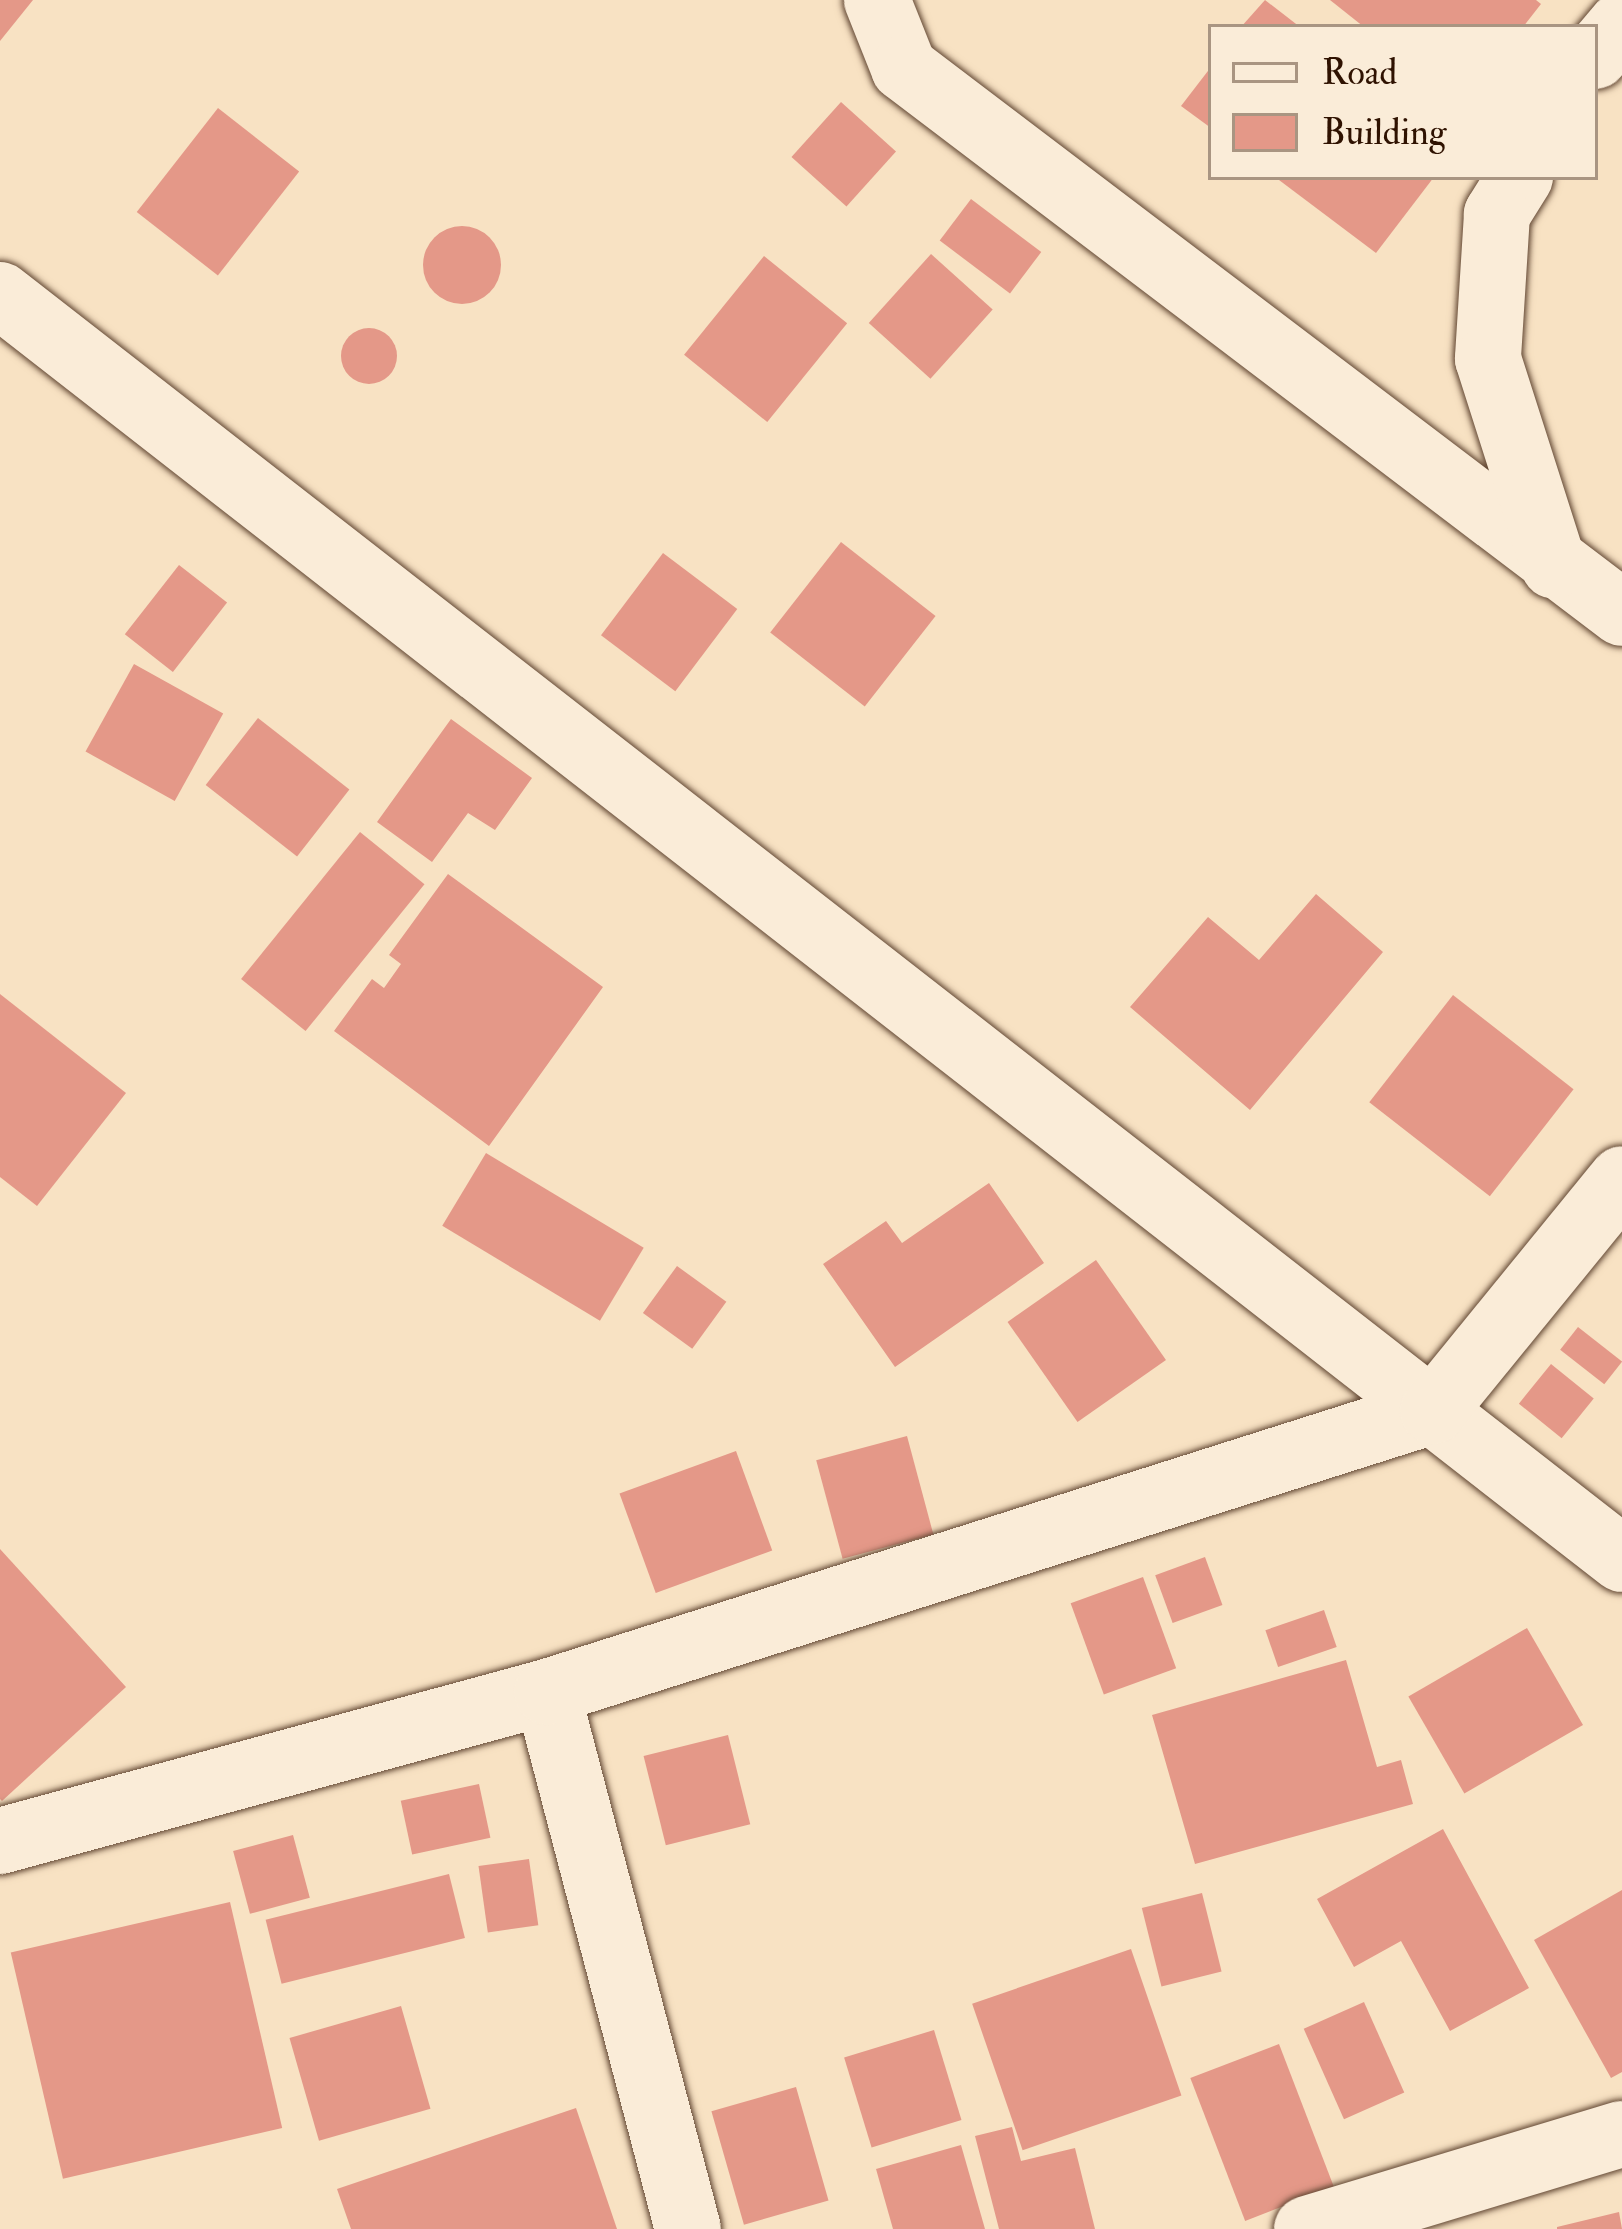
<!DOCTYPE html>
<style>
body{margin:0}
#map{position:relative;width:1622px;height:2229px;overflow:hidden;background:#f8e2c3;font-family:"IM FELL Double Pica",serif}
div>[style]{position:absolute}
.building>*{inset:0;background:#e49888;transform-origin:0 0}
.round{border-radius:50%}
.roads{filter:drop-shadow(0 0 3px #614632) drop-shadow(0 0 3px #614632)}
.minor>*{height:66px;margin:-33px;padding:0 33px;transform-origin:33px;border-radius:33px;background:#faecd8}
span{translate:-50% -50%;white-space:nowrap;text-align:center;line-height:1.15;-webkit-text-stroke:12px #faecd8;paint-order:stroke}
.legend{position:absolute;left:1208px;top:24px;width:390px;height:156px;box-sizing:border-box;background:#faecd8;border:3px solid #a99582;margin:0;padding:15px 21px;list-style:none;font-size:36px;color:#2f1201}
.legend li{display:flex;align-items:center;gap:24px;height:60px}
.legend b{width:60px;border:3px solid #a99582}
</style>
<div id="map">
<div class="building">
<div style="clip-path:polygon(0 0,33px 0,0 41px)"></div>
<div style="clip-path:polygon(1265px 0,1300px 27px,1241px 27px)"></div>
<div style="clip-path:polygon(1330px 0,1536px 0,1541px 4px,1523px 27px,1364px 27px)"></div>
<div style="clip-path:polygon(1211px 67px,1211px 128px,1181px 106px)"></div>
<div style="left:841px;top:102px;width:74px;height:74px;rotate:42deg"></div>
<div style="left:218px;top:108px;width:103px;height:132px;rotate:38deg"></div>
<div style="clip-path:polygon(1275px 177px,1434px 177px,1376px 253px)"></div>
<div style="left:971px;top:199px;width:88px;height:52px;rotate:37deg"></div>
<div class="round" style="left:423px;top:226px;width:78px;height:78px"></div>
<div style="left:931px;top:254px;width:83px;height:93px;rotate:42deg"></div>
<div style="left:764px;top:256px;width:107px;height:127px;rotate:39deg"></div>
<div class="round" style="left:341px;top:328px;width:56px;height:56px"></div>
<div style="left:841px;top:542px;width:120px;height:115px;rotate:38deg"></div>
<div style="left:663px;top:553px;width:93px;height:103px;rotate:37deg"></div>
<div style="left:179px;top:565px;width:61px;height:88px;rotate:38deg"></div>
<div style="left:134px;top:664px;width:102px;height:100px;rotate:29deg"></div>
<div style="left:258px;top:718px;width:116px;height:85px;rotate:38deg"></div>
<div style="clip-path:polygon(451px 719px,532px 778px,495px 830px,468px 813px,432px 862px,377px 822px)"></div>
<div style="left:360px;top:832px;width:83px;height:189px;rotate:39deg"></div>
<div style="clip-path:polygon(448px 874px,603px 987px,489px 1146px,334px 1031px,372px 979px,384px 988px,401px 964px,389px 955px)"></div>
<div style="clip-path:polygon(1316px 894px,1383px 952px,1250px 1110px,1130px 1007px,1208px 917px,1259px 960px)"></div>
<div style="clip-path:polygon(0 994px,126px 1093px,37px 1206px,0 1177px)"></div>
<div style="left:1453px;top:995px;width:153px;height:136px;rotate:38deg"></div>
<div style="left:486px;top:1153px;width:184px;height:85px;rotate:31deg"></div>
<div style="clip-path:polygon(989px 1183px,1044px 1263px,895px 1367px,823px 1264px,886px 1221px,902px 1243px)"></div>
<div style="left:1096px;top:1260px;width:122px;height:108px;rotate:55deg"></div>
<div style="left:677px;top:1266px;width:61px;height:58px;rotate:36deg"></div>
<div style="left:1578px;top:1327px;width:56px;height:29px;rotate:38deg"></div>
<div style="left:1551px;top:1364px;width:55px;height:51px;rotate:39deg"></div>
<div style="left:907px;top:1436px;width:102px;height:94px;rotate:75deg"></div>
<div style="left:736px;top:1451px;width:106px;height:124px;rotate:70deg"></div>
<div style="clip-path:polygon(0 1549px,126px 1687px,2px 1801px,0 1799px)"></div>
<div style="left:1205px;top:1557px;width:51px;height:53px;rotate:70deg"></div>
<div style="left:1143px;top:1577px;width:97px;height:77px;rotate:70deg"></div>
<div style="left:1324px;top:1610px;width:39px;height:62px;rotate:71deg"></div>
<div style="left:1527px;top:1628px;width:112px;height:137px;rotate:60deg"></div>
<div style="clip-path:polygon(1346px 1660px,1377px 1767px,1401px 1760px,1413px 1804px,1195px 1864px,1152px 1715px)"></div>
<div style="left:728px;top:1735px;width:92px;height:87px;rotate:76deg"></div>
<div style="left:479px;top:1784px;width:55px;height:80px;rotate:78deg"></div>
<div style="clip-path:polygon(1443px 1829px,1529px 1988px,1450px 2031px,1401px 1941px,1354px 1967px,1317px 1899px)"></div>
<div style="left:293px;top:1835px;width:65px;height:62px;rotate:75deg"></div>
<div style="left:529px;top:1859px;width:67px;height:51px;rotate:82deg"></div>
<div style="left:449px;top:1874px;width:66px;height:189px;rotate:76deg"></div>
<div style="clip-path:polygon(1622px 1890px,1622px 2072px,1611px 2078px,1534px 1940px)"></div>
<div style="left:1202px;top:1893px;width:81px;height:62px;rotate:76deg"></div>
<div style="left:230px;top:1902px;width:232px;height:225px;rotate:77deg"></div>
<div style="left:1131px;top:1949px;width:155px;height:168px;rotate:71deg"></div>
<div style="left:1364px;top:2002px;width:99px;height:66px;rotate:66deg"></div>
<div style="left:401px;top:2006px;width:107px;height:116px;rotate:74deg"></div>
<div style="left:934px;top:2030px;width:94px;height:94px;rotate:73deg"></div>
<div style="left:1279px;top:2044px;width:153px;height:95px;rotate:69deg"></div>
<div style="left:796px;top:2087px;width:118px;height:88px;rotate:74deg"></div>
<div style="clip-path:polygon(576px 2108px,617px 2229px,351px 2229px,337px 2189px)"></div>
<div style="clip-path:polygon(1012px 2127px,1021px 2161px,1075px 2148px,1095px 2229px,999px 2229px,975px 2136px)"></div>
<div style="clip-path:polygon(961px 2145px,985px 2229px,893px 2229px,876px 2169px)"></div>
<div style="clip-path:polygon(1619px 2212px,1622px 2229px,1557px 2229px,1557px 2227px)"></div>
</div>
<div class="roads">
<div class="minor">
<div style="left:877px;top:0;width:73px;rotate:68.3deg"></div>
<div style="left:904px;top:68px;width:901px;rotate:37.2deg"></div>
<div style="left:1595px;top:56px;width:42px;rotate:-49.8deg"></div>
<div style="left:1520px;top:177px;width:44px;rotate:121.9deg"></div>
<div style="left:1497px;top:214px;width:145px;rotate:93.6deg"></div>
<div style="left:1488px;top:359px;width:217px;rotate:72.3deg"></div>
<div style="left:0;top:295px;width:2056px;rotate:37.93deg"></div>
<div style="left:547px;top:1692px;width:555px;rotate:75.29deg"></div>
<div style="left:0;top:1841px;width:567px;rotate:-15.24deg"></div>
<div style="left:547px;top:1692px;width:929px;rotate:-17.6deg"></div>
<div style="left:1433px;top:1411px;width:299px;rotate:-50.8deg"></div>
<div style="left:1307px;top:2229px;width:329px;rotate:-16.8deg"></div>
</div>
</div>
<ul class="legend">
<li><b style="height:15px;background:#faecd8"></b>Road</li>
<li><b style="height:33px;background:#e49888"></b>Building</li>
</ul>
</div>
